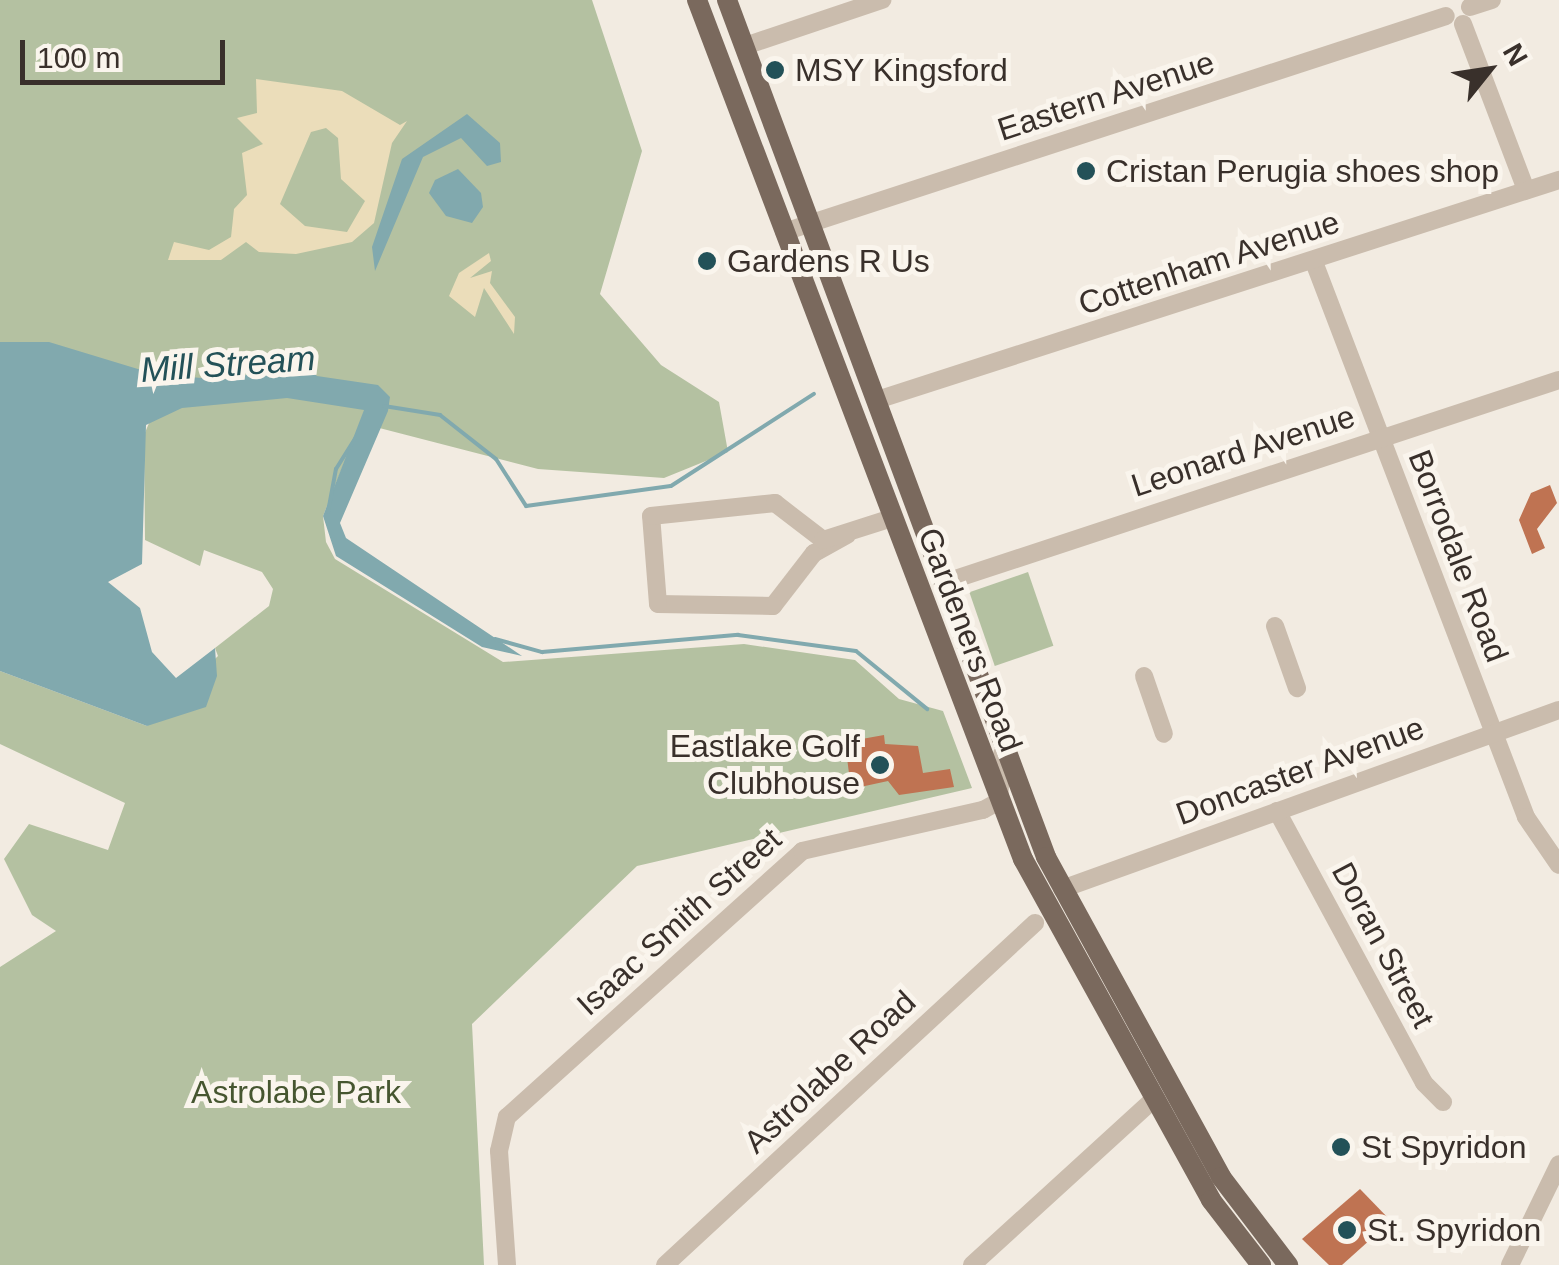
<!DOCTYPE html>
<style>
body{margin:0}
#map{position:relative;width:1559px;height:1265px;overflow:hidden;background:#f2ebe1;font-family:Helvetica,sans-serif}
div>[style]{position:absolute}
.green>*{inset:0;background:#b4c1a1;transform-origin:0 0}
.sand>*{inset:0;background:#ebddba}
.water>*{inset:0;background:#81a9ae}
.stream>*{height:4px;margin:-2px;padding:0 2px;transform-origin:2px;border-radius:2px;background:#81a9ae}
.building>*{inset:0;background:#bf7352}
.minor>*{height:18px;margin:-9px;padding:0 9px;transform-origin:9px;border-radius:9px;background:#cabcad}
.major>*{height:20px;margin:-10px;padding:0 10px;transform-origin:10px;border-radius:10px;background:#7a695d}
.dots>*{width:28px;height:28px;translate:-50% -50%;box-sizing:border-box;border:5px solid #faf5ed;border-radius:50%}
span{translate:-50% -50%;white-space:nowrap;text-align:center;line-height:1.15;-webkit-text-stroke:10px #faf5ed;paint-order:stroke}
.poi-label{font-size:32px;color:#39302b}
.left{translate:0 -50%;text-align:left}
.right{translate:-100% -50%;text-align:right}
.street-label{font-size:32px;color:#39302b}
.park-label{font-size:32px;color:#465630}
.water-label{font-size:35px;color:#235158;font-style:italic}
.north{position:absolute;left:1439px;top:20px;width:100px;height:100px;-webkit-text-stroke:8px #faf5ed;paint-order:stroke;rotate:60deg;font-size:28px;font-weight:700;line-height:40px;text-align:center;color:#39302b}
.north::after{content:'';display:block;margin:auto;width:35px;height:45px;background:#39302b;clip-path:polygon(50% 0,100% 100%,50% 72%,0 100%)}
.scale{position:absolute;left:20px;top:40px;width:205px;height:45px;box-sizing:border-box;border:5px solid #39302b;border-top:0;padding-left:12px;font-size:30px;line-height:35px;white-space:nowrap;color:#39302b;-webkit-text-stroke:8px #faf5ed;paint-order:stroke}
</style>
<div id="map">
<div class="green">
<div style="clip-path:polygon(0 0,592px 0,642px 151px,600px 294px,661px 365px,719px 402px,728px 452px,664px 478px,538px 469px,360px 423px,323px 516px,326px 542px,335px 559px,503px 662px,744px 644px,855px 660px,899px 699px,943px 711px,972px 788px,637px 866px,472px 1024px,484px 1265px,0 1265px,0 967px,56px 931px,32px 915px,4px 859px,29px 824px,108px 850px,125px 803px,0 744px,0 671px,147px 726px,218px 656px,215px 648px,269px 606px,273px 589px,262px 572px,204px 550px,200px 566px,145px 540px,144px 435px,152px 416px,163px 413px,0 386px)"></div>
<div style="left:1028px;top:572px;width:78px;height:62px;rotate:71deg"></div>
</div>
<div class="sand">
<div style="clip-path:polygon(evenodd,256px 79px,342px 91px,400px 125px,407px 121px,392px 143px,374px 223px,352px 242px,296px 254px,259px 252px,246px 242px,221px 260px,168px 260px,174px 242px,209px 250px,231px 237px,234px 209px,247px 195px,242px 153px,263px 144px,237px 118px,257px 113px,256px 79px,326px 128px,338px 138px,341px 179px,365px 201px,347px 232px,305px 226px,280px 204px,311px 132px,326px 128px)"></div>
<div style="clip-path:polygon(489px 253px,491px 261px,470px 278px,492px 271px,490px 283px,515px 317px,514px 334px,484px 288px,475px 317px,449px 296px,459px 273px)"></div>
</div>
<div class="water">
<div style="clip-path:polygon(467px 114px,500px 143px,501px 162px,487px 166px,461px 138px,423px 157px,375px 271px,372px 247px,402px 159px)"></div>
<div style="clip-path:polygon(458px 169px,481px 193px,483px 207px,472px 223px,446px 216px,429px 193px,435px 180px)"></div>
<div style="clip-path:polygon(0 342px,49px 342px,151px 373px,221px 380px,303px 363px,317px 376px,378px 385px,390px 397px,388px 411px,340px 523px,346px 538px,522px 656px,482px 647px,336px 556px,323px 516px,364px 410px,287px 398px,182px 408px,146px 425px,142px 564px,108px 582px,140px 608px,152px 652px,176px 678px,215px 648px,217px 676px,206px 707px,147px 726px,0 671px)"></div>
</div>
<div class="stream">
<div style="left:384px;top:406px;width:57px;rotate:9.1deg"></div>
<div style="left:440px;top:415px;width:71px;rotate:38.2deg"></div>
<div style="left:496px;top:459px;width:56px;rotate:57.4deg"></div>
<div style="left:526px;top:506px;width:146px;rotate:-7.9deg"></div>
<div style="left:671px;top:486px;width:170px;rotate:-32.8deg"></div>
<div style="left:328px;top:512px;width:44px;rotate:-79.5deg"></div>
<div style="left:336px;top:469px;width:36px;rotate:-58deg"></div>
<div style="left:495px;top:639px;width:49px;rotate:15.5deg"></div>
<div style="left:542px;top:652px;width:197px;rotate:-5deg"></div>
<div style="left:738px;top:635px;width:119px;rotate:7.7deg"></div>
<div style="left:856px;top:651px;width:92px;rotate:39.2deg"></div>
</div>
<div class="building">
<div style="clip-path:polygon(1550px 485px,1557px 503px,1537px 529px,1545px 548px,1532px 554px,1519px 520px,1531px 493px)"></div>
<div style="clip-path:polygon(884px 735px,885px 744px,918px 746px,923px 773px,950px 769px,954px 787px,899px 795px,888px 781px,851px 789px,845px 742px)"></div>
<div style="clip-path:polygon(1360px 1189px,1391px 1221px,1342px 1265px,1329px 1265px,1302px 1239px)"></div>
</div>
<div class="minor">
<div style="left:1470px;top:7px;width:23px;rotate:-18deg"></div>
<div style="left:1463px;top:24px;width:178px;rotate:69.2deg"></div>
<div style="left:745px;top:46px;width:145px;rotate:-18.6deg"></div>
<div style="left:784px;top:232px;width:696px;rotate:-18.07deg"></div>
<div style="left:1314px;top:262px;width:594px;rotate:69.09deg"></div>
<div style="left:1526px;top:817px;width:58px;rotate:55.5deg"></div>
<div style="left:877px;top:400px;width:717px;rotate:-17.88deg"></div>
<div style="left:847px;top:535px;width:38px;rotate:151deg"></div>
<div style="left:814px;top:553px;width:67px;rotate:127.7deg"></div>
<div style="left:773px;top:606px;width:115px;rotate:-179deg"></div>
<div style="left:658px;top:604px;width:88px;rotate:-94.5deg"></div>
<div style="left:651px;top:516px;width:125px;rotate:-6deg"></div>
<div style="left:775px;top:503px;width:61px;rotate:37.6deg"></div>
<div style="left:823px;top:540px;width:72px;rotate:-17.7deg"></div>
<div style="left:946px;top:582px;width:645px;rotate:-18.24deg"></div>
<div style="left:1275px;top:626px;width:66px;rotate:70.5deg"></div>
<div style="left:1144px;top:676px;width:61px;rotate:71deg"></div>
<div style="left:1277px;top:811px;width:309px;rotate:61.6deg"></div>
<div style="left:1424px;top:1083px;width:27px;rotate:45deg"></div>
<div style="left:1062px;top:889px;width:528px;rotate:-19.81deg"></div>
<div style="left:507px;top:1265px;width:114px;rotate:-94deg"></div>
<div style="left:499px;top:1151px;width:35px;rotate:-77deg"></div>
<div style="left:507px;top:1117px;width:397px;rotate:-42deg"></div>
<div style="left:802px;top:851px;width:186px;rotate:-12.8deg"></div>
<div style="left:983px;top:810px;width:18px;rotate:-29deg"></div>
<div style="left:999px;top:801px;width:47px;rotate:-86.3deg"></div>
<div style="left:665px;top:1265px;width:504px;rotate:-42.75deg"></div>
<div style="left:972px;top:1265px;width:248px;rotate:-42.4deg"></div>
<div style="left:1510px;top:1265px;width:112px;rotate:-64.1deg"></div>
</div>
<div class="major">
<div style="left:697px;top:0;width:919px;rotate:69.22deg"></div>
<div style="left:1023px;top:859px;width:389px;rotate:61.1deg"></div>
<div style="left:1211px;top:1200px;width:82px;rotate:52.4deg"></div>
<div style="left:727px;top:0;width:914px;rotate:69.58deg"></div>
<div style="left:1046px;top:857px;width:365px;rotate:61.3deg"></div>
<div style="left:1221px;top:1177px;width:111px;rotate:52.7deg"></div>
</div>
<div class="dots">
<div style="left:775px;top:70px;background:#235158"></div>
<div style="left:1086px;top:171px;background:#235158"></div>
<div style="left:707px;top:261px;background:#235158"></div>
<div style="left:880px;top:765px;background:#235158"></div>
<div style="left:1341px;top:1147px;background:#235158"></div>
<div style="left:1347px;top:1230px;background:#235158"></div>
</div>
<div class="poi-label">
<span class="left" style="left:795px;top:70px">MSY Kingsford</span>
<span class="left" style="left:1106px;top:171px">Cristan Perugia shoes shop</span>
<span class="left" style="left:727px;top:261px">Gardens R Us</span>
<span class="right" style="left:860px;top:765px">Eastlake Golf<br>Clubhouse</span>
<span class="left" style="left:1361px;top:1147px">St Spyridon</span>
<span class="left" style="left:1367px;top:1230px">St. Spyridon</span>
</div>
<div class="street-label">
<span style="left:1106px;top:96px;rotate:-18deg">Eastern Avenue</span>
<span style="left:1209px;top:263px;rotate:-18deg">Cottenham Avenue</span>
<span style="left:1243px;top:451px;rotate:-18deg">Leonard Avenue</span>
<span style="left:1458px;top:556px;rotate:69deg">Borrodale Road</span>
<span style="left:970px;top:640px;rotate:69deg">Gardeners Road</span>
<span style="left:1300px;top:771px;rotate:-20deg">Doncaster Avenue</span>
<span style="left:679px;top:922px;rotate:-42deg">Isaac Smith Street</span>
<span style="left:1383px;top:945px;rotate:62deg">Doran Street</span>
<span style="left:830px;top:1072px;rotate:-43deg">Astrolabe Road</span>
</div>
<div class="park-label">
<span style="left:296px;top:1092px">Astrolabe Park</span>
</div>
<div class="water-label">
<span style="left:228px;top:364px;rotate:-4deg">Mill Stream</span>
</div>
<div class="north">N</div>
<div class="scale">100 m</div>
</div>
